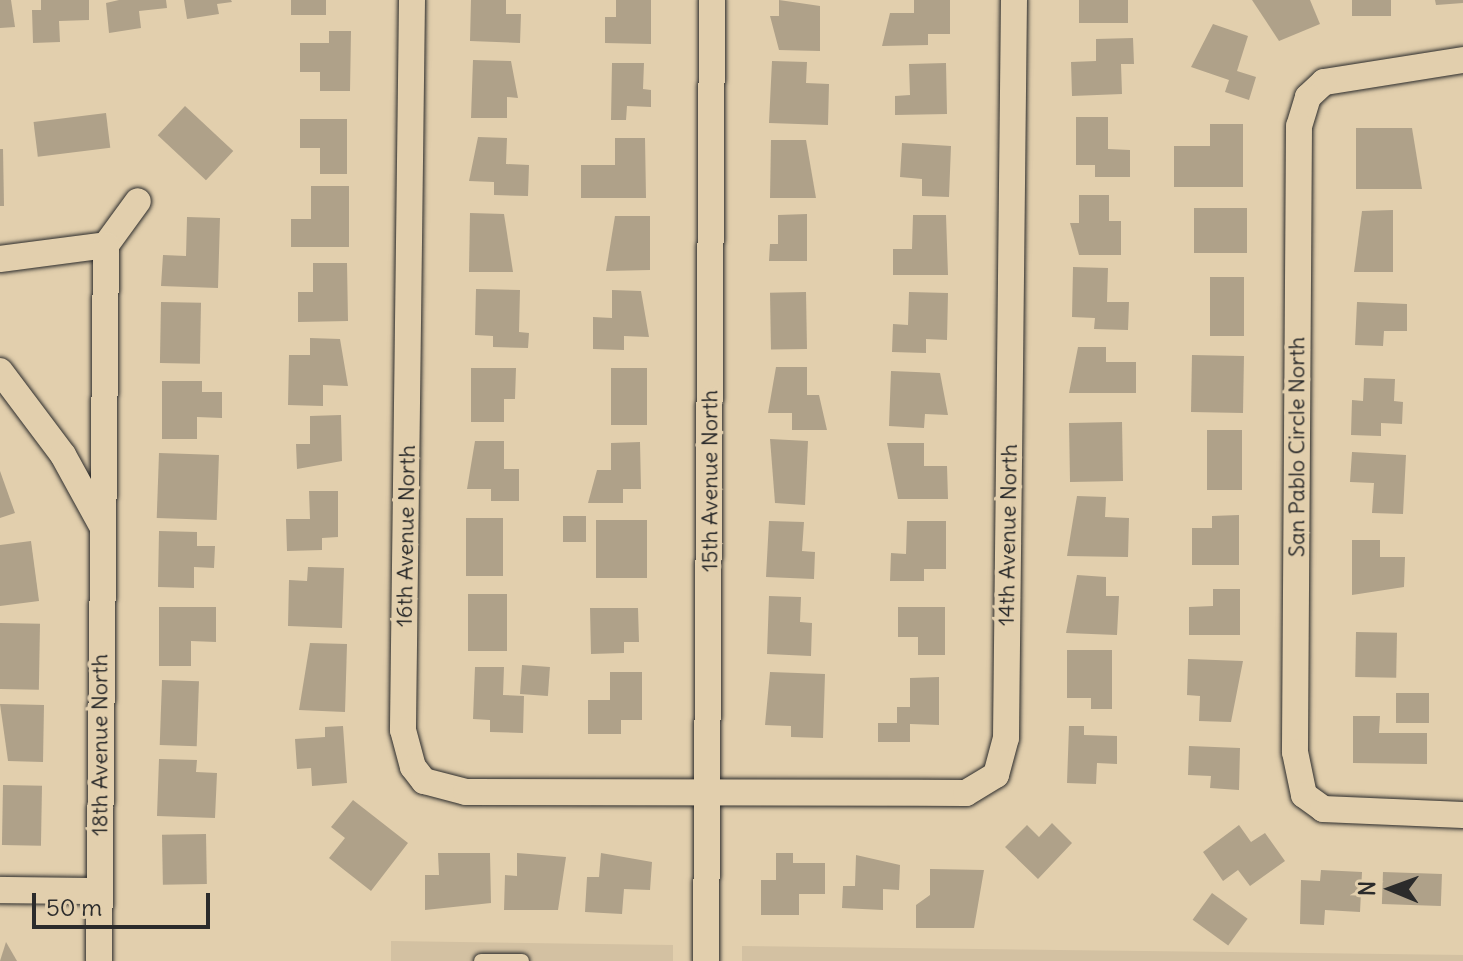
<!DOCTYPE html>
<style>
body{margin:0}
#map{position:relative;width:1463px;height:961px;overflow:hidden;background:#e2cfad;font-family:Delius,sans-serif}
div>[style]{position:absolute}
.built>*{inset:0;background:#d3c1a2}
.building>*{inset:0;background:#afa189;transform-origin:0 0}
.roads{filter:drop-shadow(0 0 2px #2b2b2b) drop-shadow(0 0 2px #2b2b2b)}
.lane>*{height:14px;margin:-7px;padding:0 7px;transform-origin:7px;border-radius:7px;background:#e2cfad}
.street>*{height:26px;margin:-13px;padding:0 13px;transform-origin:13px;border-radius:13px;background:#e2cfad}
span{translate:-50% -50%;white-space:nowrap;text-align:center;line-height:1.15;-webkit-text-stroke:8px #e2cfad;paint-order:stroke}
.street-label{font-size:22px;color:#2b2b2b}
.north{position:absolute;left:1351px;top:849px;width:80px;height:80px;-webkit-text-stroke:6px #e2cfad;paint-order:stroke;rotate:271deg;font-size:22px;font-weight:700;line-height:32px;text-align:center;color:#2b2b2b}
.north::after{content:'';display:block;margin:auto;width:28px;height:36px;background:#2b2b2b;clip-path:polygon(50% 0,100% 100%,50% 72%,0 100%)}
.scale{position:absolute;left:32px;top:893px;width:178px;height:36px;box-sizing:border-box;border:4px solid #2b2b2b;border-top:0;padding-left:10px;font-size:24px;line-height:28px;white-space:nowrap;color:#2b2b2b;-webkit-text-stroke:6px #e2cfad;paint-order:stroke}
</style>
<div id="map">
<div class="built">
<div style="clip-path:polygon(391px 941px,673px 945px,673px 961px,391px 961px)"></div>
<div style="clip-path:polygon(742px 946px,1463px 955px,1463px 961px,742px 961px)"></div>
</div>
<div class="building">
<div style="clip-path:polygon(0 0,11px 0,15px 27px,0 28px)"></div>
<div style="clip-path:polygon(41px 0,89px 0,89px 20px,59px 21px,60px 42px,33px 43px,32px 10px,41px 10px)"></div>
<div style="clip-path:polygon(119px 0,166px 0,167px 8px,139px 11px,141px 28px,109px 33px,106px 3px)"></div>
<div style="clip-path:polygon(184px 0,231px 0,232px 2px,217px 4px,219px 14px,187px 19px)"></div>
<div style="left:291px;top:0;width:35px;height:15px"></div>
<div style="clip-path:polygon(471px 0,506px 0,506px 14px,521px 14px,520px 43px,470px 41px)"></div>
<div style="clip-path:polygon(616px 0,651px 0,651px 44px,605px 43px,605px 17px,616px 17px)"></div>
<div style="clip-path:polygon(779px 0,820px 6px,820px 51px,779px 50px,770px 16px,779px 16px)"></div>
<div style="clip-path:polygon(914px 0,950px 0,950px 34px,928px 34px,928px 45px,882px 46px,890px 13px,914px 13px)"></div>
<div style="left:1079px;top:0;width:49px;height:23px"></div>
<div style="clip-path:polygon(1252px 0,1310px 0,1320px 24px,1279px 41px)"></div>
<div style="left:1352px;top:0;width:39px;height:16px"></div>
<div style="clip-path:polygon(1435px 0,1463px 0,1463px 3px,1436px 5px)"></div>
<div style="clip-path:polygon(1213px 24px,1248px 36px,1237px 71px,1256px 77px,1249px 100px,1225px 92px,1229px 80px,1191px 67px)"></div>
<div style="clip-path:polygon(329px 31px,351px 31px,350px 91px,320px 91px,320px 72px,300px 72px,300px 43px,329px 43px)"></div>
<div style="clip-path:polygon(1133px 38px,1134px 64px,1121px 64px,1122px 94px,1072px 96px,1071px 62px,1096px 61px,1096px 39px)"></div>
<div style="clip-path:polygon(473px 60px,511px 61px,518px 98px,507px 97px,507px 118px,471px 118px)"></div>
<div style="clip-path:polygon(772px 61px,807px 62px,806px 83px,829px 84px,828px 125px,769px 123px)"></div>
<div style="clip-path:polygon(612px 63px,644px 63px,643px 89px,651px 90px,651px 107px,627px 106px,626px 120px,611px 120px)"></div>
<div style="clip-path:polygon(946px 63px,947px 114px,895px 115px,895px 96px,910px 95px,909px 64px)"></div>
<div style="left:185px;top:106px;width:66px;height:40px;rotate:43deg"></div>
<div style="left:106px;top:113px;width:35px;height:73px;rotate:83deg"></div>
<div style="clip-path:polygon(1076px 117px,1108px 117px,1108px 149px,1130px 150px,1130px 177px,1095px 177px,1095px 165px,1076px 165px)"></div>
<div style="clip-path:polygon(300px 119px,347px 119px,347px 174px,320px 174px,320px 148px,300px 148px)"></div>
<div style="clip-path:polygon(1210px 124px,1243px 124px,1243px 187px,1174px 187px,1174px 146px,1210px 146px)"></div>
<div style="clip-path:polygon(1356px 128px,1412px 128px,1422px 189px,1356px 189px)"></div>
<div style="clip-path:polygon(478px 137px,507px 138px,506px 164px,529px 165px,528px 196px,494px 195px,494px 182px,469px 181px)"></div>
<div style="clip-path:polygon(615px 138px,645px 138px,646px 198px,581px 198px,581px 165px,615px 165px)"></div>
<div style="clip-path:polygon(771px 140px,806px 140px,816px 198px,770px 198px)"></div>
<div style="clip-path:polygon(902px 143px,951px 146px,949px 197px,922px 196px,922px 179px,900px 177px)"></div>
<div style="clip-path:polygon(0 149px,3px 149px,4px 206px,0 206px)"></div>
<div style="clip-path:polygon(311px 186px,349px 186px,349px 247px,291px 247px,291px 219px,311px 219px)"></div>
<div style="clip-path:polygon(1079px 195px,1109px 195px,1109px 221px,1121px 221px,1121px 255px,1079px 255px,1070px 223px,1079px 223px)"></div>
<div style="left:1194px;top:208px;width:53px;height:45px"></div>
<div style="clip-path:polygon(1393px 210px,1393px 272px,1354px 272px,1362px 211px)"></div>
<div style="clip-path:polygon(470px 213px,504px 214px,513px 272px,469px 272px)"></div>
<div style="clip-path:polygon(807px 214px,807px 261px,769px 261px,770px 244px,778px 244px,778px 215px)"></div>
<div style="clip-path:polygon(913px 215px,946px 215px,948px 275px,893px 275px,893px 249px,912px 249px)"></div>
<div style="clip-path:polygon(615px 216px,650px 216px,650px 270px,606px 271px)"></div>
<div style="clip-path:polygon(187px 217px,220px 218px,218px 288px,161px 286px,163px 255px,186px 256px)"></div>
<div style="clip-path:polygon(313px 263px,347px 263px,348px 321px,298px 322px,298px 292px,313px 292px)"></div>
<div style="clip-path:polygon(1073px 267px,1108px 268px,1107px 302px,1129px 302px,1128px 330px,1094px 329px,1095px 318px,1072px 317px)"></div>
<div style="left:1210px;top:277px;width:34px;height:59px"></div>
<div style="clip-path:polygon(476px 289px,520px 290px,519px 332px,529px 333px,528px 348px,493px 347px,493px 336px,475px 335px)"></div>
<div style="clip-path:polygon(612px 290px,641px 291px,649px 337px,624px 336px,624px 350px,593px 349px,593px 317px,612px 318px)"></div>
<div style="left:806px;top:292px;width:57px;height:36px;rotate:89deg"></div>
<div style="clip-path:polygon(909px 292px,948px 293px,947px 340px,926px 339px,926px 353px,892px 352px,893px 324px,908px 325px)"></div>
<div style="left:161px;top:302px;width:40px;height:61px;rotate:1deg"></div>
<div style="clip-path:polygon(1357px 302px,1407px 304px,1407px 331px,1384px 331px,1383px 346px,1355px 345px)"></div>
<div style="clip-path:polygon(310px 338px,340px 339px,348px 386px,323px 385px,323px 406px,288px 405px,289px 355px,310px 355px)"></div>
<div style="clip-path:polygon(1078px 347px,1106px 347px,1106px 362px,1136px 362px,1136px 393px,1069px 393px)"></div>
<div style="left:1192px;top:355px;width:52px;height:57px;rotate:1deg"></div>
<div style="clip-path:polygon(776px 367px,807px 367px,807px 395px,819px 395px,827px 430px,792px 430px,792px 413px,768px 413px)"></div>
<div style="clip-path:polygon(471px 368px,516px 368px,515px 399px,504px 399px,504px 422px,471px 422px)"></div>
<div style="left:611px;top:368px;width:36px;height:57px"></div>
<div style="clip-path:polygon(891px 371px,940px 373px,948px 415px,925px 414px,924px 428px,889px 426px)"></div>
<div style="clip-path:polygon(1364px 378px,1395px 379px,1394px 401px,1403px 402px,1402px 424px,1381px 423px,1381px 436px,1351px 435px,1352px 400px,1363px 401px)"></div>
<div style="clip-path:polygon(162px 381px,202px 381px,202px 392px,222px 392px,222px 418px,197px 417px,197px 439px,162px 439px)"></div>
<div style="clip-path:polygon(341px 415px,342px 461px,297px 469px,296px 444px,310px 444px,310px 416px)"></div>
<div style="left:1122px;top:422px;width:59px;height:53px;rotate:89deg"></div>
<div style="left:1207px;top:430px;width:35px;height:60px"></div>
<div style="clip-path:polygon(770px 439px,808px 441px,805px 505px,775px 503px)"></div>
<div style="clip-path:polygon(475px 441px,504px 441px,504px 469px,519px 469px,519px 501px,491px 501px,491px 489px,467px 489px)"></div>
<div style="clip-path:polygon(640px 442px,641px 489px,623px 489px,623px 503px,588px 503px,597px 470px,611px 470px,611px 443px)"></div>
<div style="clip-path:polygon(887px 443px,924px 443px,924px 466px,947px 466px,948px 499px,898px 499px)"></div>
<div style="clip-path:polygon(1352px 452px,1406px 455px,1403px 514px,1372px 513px,1374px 483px,1350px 482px)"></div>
<div style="left:159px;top:453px;width:60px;height:65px;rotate:2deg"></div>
<div style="clip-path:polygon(0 471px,15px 513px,0 518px)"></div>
<div style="clip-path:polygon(309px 491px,338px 491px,338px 537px,322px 538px,322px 550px,287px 551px,286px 519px,310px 519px)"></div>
<div style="clip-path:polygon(1077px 496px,1106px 497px,1105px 517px,1129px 518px,1128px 557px,1067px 556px)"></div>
<div style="clip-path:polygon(1239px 515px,1239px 565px,1192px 565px,1192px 528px,1212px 528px,1212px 516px)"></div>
<div style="left:563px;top:516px;width:23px;height:26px"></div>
<div style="left:466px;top:518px;width:37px;height:58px"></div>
<div style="left:596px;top:520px;width:51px;height:58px"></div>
<div style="clip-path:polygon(769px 521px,804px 522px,802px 551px,815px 552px,814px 579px,766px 577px)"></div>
<div style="clip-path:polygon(907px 521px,946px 521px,946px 569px,924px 569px,924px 581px,890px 581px,891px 553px,906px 554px)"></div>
<div style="clip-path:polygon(159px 531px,197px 532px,197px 546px,215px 546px,214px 568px,194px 567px,194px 588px,158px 587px)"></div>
<div style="clip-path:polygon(1352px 540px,1380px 540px,1380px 557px,1405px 557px,1404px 587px,1352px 595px)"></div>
<div style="clip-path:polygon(31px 541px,39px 601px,0 606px,0 545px)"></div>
<div style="clip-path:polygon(308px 567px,344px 568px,342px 628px,288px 626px,289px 580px,307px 581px)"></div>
<div style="clip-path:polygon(1077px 575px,1106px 577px,1106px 596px,1119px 596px,1117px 635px,1066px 633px)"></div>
<div style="clip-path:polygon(1213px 589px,1240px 589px,1240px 635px,1189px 635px,1189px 607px,1213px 606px)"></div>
<div style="left:468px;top:594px;width:39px;height:57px"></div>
<div style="clip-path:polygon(769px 596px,801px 597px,800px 622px,812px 623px,811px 656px,767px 654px)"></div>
<div style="clip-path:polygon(159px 607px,216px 607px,216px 642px,191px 641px,191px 666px,159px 666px)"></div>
<div style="clip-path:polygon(898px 607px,945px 607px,945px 655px,918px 655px,918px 637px,898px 637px)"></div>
<div style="clip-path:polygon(590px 608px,638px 608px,639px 642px,624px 642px,624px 653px,591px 654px)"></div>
<div style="left:0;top:623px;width:40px;height:66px;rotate:1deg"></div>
<div style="left:1356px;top:632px;width:41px;height:45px;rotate:1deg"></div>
<div style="clip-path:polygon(310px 643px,347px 644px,345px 712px,299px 710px)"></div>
<div style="clip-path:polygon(1067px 650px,1112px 650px,1112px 709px,1091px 709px,1091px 698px,1067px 698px)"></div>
<div style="clip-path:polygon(1188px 659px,1243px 661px,1231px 722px,1199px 721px,1200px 696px,1187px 695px)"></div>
<div style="left:522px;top:665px;width:28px;height:29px;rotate:4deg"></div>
<div style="clip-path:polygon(475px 667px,504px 667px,503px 695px,524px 696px,523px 733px,490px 732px,490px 720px,473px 719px)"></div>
<div style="clip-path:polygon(610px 672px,642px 672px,642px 720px,621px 720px,621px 734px,588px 734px,588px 700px,610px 700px)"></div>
<div style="clip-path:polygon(770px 672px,825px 674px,823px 738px,791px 737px,791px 726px,765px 725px)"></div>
<div style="clip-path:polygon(939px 677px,939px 725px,910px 724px,910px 742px,878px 742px,878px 723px,897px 723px,897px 707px,910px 707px,910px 678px)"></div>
<div style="left:162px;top:680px;width:37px;height:65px;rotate:2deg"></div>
<div style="left:1429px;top:693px;width:30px;height:33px;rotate:90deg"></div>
<div style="clip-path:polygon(0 704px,44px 705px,43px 762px,8px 761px)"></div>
<div style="clip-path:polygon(1353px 716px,1380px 716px,1379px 733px,1427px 733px,1427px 764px,1353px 763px)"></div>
<div style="clip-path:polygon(343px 726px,347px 783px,312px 786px,311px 768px,297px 769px,295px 739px,325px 737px,325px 727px)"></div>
<div style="clip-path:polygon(1069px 726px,1084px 726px,1084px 735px,1117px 736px,1117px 764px,1097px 763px,1096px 784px,1067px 783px)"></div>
<div style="clip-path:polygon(1189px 746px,1240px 748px,1239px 790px,1210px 788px,1211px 776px,1188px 775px)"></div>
<div style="clip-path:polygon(159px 759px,197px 760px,196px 772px,217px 773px,215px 818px,157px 816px)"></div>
<div style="left:3px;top:785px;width:39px;height:60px;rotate:1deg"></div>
<div style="clip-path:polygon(353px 800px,408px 843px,371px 891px,329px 858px,345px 838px,331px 827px)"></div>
<div style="clip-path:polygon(1052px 823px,1072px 843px,1038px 879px,1005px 847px,1027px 825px,1039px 837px)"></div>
<div style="clip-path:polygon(1239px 825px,1251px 842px,1265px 833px,1285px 861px,1250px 886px,1238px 870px,1223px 881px,1203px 852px)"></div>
<div style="left:206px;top:834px;width:50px;height:44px;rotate:89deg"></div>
<div style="clip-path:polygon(438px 853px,490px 853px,491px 903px,425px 910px,425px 875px,439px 875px)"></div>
<div style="clip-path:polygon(517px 853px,566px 857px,558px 910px,504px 910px,505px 875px,517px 876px)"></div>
<div style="clip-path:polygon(601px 853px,652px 862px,650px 890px,624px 889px,622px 914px,585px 912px,587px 877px,599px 877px)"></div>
<div style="clip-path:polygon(776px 853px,793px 853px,793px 863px,825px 863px,825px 894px,799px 894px,799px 915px,761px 915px,761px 880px,776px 880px)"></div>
<div style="clip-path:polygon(856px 855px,900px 865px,899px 890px,883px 889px,883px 910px,842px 908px,843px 886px,855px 886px)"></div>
<div style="clip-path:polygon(930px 869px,984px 870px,974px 928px,916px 928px,916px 905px,930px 895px)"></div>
<div style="clip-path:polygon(1321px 870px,1362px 872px,1360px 912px,1325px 910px,1324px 925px,1300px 924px,1301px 880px,1320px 881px)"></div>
<div style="left:1383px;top:872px;width:59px;height:32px;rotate:2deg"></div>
<div style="left:1212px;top:893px;width:44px;height:33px;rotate:36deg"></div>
<div style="clip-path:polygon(6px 942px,17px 961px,0 961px)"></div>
</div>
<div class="roads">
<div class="lane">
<div style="left:481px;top:961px;width:41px"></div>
</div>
<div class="street">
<div style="left:412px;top:0;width:730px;rotate:90.71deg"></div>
<div style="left:403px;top:730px;width:38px;rotate:75deg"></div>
<div style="left:413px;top:767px;width:18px;rotate:52deg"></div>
<div style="left:424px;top:781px;width:43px;rotate:14.7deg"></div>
<div style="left:466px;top:792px;width:500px;rotate:0.11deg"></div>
<div style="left:966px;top:793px;width:35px;rotate:-31deg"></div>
<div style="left:996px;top:775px;width:38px;rotate:-75deg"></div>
<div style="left:1006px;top:738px;width:738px;rotate:-89.38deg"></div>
<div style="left:1463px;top:60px;width:141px;rotate:171deg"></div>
<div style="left:1324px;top:82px;width:22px;rotate:137deg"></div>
<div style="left:1308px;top:97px;width:30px;rotate:107deg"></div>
<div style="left:1299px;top:126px;width:626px;rotate:90.37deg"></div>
<div style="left:1295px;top:752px;width:44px;rotate:78.2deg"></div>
<div style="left:1304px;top:795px;width:24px;rotate:36deg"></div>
<div style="left:1323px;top:809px;width:140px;rotate:2.5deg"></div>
<div style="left:106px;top:245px;width:54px;rotate:-54deg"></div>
<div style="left:0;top:259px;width:107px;rotate:-7.5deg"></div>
<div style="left:0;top:371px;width:105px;rotate:53.1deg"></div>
<div style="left:63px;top:455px;width:79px;rotate:61.2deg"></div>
<div style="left:0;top:890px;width:99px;rotate:0.6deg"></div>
<div style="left:99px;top:961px;width:716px;rotate:-89.44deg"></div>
<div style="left:706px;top:961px;width:961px;rotate:-89.64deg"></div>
</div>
</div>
<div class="street-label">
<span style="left:1297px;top:447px;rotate:-90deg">San Pablo Circle North</span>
<span style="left:710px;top:481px;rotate:-90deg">15th Avenue North</span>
<span style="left:1008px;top:535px;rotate:-89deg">14th Avenue North</span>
<span style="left:406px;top:536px;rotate:-89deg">16th Avenue North</span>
<span style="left:100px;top:745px;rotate:-90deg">18th Avenue North</span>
</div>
<div class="north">N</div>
<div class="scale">50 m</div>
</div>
